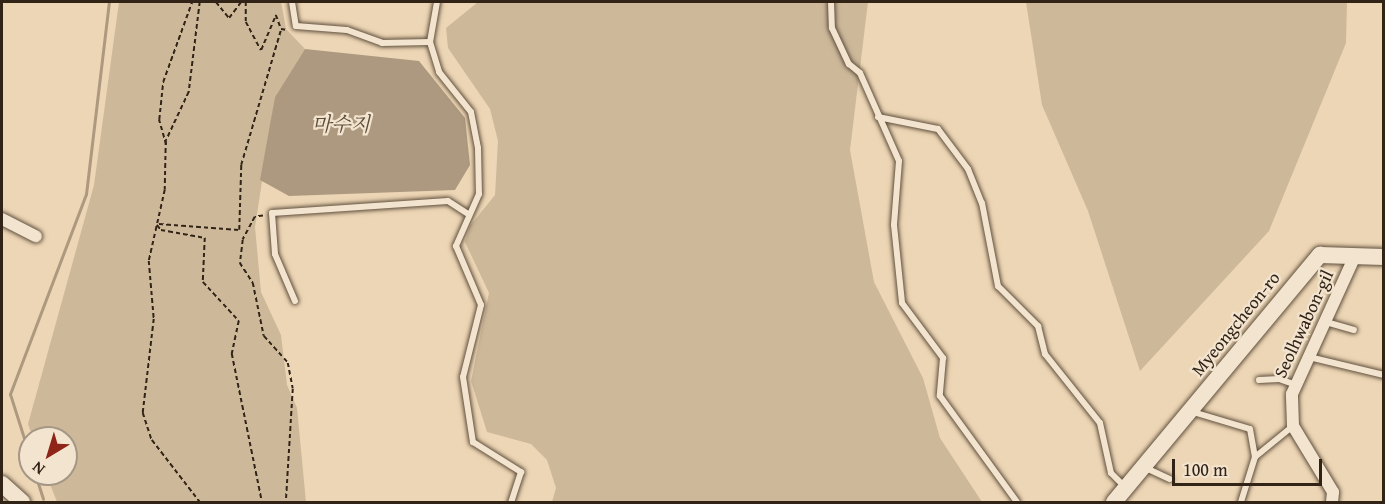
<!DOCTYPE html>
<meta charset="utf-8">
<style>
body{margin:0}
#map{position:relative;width:1385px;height:504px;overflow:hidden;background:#edd6b5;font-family:"Gentium Book Plus","Noto Serif KR",serif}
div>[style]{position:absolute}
.green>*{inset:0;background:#cdb89a}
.water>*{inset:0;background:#ad997f}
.stream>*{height:3px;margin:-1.5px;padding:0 1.5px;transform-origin:1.5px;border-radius:1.5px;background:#ad997f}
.path>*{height:1.5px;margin-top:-0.75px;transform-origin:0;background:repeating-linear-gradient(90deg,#312417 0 4.5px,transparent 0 7.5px)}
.roads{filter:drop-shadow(0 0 2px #60503e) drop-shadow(0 0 2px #60503e)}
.lane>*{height:6px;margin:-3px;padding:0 3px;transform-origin:3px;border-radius:3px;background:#f3e4cf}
.street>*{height:12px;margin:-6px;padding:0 6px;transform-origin:6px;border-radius:6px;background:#f3e4cf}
.secondary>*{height:16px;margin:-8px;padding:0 8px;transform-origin:8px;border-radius:8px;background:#f3e4cf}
span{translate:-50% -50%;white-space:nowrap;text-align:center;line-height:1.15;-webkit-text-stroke:4.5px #f3e4cf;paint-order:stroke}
.street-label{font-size:18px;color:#312417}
.water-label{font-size:20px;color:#5c4d3b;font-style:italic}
.frame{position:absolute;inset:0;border:3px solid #312417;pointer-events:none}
.north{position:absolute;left:18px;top:426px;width:60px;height:60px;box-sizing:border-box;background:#f3e4cf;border:2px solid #a59785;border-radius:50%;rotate:218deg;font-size:16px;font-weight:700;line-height:24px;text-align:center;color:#312417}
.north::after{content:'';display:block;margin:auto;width:21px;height:27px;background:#8f2418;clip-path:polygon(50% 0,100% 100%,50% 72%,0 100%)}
.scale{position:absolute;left:1172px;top:459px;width:150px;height:27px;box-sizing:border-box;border:3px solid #312417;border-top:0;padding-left:8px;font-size:18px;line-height:21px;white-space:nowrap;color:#312417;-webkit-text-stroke:4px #f3e4cf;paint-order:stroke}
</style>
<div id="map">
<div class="green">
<div style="clip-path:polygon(119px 2px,281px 2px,286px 29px,305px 49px,275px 97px,255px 227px,261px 292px,281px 335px,287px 385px,297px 408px,306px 502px,57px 502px,46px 474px,66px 474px,66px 438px,33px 438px,28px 424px,94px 185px)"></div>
<div style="clip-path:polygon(478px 2px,868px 2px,850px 150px,874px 282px,923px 378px,940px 438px,982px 502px,552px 502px,556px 488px,547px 460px,531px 444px,487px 432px,471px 381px,489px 293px,465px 242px,470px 226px,495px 195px,498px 141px,490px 109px,448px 48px,446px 28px)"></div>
<div style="clip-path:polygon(1026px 2px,1347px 2px,1346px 43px,1269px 231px,1140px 371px,1088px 211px,1042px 105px)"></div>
</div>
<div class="water">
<div style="clip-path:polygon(305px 49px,419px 61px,465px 118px,470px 165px,455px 190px,289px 196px,260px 180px,275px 97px)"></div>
</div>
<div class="stream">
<div style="left:30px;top:457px;width:66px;rotate:-107.6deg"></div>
<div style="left:10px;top:394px;width:214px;rotate:-69.2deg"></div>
<div style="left:86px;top:194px;width:193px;rotate:-83.2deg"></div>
<div style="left:35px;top:474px;width:26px;rotate:72deg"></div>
</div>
<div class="path">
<div style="left:200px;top:2px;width:91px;rotate:97deg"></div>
<div style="left:189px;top:92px;width:54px;rotate:115.1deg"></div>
<div style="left:166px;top:141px;width:49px;rotate:91.2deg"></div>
<div style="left:165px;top:190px;width:73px;rotate:102.7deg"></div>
<div style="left:149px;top:261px;width:58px;rotate:85.1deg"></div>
<div style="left:154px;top:319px;width:95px;rotate:96.7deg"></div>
<div style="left:143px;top:413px;width:28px;rotate:72deg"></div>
<div style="left:152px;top:440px;width:78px;rotate:52.3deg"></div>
<div style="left:216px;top:2px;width:21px;rotate:51deg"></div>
<div style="left:229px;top:18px;width:20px;rotate:-53deg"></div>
<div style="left:246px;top:2px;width:20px;rotate:90deg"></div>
<div style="left:246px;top:22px;width:32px;rotate:62deg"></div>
<div style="left:261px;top:50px;width:38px;rotate:-67deg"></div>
<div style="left:276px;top:15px;width:15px;rotate:70deg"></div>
<div style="left:281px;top:29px;width:6px;rotate:9deg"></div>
<div style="left:166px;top:145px;width:26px;rotate:-106deg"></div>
<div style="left:159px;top:120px;width:38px;rotate:-84deg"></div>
<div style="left:163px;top:82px;width:85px;rotate:-70.1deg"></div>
<div style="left:263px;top:216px;width:8px;rotate:173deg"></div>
<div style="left:255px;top:217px;width:26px;rotate:118deg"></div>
<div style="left:243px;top:240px;width:23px;rotate:97deg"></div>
<div style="left:240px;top:263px;width:24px;rotate:57deg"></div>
<div style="left:253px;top:283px;width:54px;rotate:78.3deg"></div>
<div style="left:264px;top:336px;width:36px;rotate:48deg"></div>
<div style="left:288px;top:363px;width:26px;rotate:79deg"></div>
<div style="left:293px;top:389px;width:113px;rotate:93.5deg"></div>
<div style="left:159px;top:224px;width:80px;rotate:4.3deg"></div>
<div style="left:239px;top:230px;width:65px;rotate:-88.2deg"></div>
<div style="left:241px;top:165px;width:142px;rotate:-73.6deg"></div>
<div style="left:157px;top:225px;width:6px;rotate:51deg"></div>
<div style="left:161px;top:230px;width:45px;rotate:10.3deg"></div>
<div style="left:205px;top:238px;width:44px;rotate:92.6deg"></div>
<div style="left:203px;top:282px;width:53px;rotate:47.3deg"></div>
<div style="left:239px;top:321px;width:34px;rotate:102deg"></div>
<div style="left:232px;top:354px;width:151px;rotate:78.5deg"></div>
</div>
<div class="roads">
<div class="lane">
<div style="left:292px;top:2px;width:24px;rotate:81deg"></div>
<div style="left:296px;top:26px;width:51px;rotate:4.5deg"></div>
<div style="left:347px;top:30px;width:37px;rotate:20deg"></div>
<div style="left:382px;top:43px;width:48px;rotate:-1.2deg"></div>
<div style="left:437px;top:2px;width:41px;rotate:99.9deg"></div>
<div style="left:430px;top:42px;width:31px;rotate:73deg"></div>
<div style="left:439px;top:72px;width:51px;rotate:51.3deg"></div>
<div style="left:471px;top:112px;width:37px;rotate:79deg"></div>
<div style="left:478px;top:148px;width:46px;rotate:88.8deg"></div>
<div style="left:479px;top:194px;width:57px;rotate:113.9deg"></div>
<div style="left:456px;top:246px;width:64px;rotate:67deg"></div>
<div style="left:481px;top:305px;width:74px;rotate:104deg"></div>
<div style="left:463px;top:377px;width:66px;rotate:81.3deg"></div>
<div style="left:473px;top:442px;width:57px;rotate:32deg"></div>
<div style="left:521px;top:472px;width:32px;rotate:108deg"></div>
<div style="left:831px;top:2px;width:26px;rotate:88deg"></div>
<div style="left:832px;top:28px;width:40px;rotate:65deg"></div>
<div style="left:849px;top:64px;width:14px;rotate:39deg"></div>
<div style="left:860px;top:73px;width:96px;rotate:66.1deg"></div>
<div style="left:899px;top:161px;width:64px;rotate:94.5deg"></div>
<div style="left:894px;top:225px;width:78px;rotate:84.1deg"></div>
<div style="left:902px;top:303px;width:69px;rotate:53.3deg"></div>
<div style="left:943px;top:358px;width:38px;rotate:95deg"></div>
<div style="left:940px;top:396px;width:131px;rotate:54deg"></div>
<div style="left:878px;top:117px;width:61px;rotate:11.3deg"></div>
<div style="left:938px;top:129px;width:50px;rotate:53.1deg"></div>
<div style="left:968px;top:169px;width:37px;rotate:68deg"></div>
<div style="left:982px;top:203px;width:85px;rotate:79.1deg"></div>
<div style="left:998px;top:286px;width:57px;rotate:45deg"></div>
<div style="left:1038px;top:326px;width:29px;rotate:76deg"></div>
<div style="left:1045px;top:354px;width:88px;rotate:51.4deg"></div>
<div style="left:1100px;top:423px;width:51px;rotate:77.6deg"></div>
<div style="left:1111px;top:473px;width:21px;rotate:45deg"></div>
<div style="left:295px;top:301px;width:51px;rotate:-113.1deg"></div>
<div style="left:275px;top:254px;width:41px;rotate:-94.2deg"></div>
<div style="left:272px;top:213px;width:176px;rotate:-3.9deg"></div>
<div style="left:448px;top:201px;width:24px;rotate:33deg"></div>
<div style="left:1326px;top:322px;width:29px;rotate:16deg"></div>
<div style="left:1309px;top:357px;width:77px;rotate:13.5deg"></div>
<div style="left:1259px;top:380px;width:20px;rotate:-3deg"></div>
<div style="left:1279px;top:379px;width:18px;rotate:19deg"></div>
<div style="left:1193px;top:412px;width:59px;rotate:16.6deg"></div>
<div style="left:1250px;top:429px;width:28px;rotate:80deg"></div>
<div style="left:1255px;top:457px;width:47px;rotate:107.3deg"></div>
<div style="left:1255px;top:457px;width:49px;rotate:-39.2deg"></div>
<div style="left:1146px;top:468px;width:26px;rotate:25deg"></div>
</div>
<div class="street">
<div style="left:2px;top:219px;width:38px;rotate:27deg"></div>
<div style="left:1332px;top:502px;width:10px;rotate:-84deg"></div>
<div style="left:1333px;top:492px;width:77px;rotate:-121.2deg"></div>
<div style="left:1293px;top:426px;width:32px;rotate:-92deg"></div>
<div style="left:1292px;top:394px;width:149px;rotate:-65.5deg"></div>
</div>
<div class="secondary">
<div style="left:2px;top:484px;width:27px;rotate:42deg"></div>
<div style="left:1114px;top:502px;width:322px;rotate:-50.2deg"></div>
<div style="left:1320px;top:255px;width:64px;rotate:1.8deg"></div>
</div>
</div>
<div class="street-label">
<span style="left:1236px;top:324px;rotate:-51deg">Myeongcheon-ro</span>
<span style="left:1304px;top:324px;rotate:-65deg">Seolhwabon-gil</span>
</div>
<div class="water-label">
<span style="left:341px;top:123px">마수지</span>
</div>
<div class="frame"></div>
<div class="north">N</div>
<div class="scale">100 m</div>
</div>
